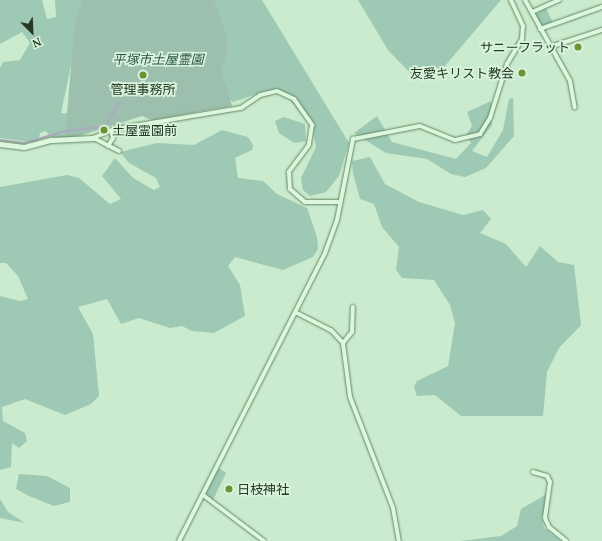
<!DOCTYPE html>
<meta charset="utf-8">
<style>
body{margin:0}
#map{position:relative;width:602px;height:541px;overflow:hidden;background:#caebcd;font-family:"PT Serif","Noto Sans JP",serif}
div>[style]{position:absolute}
.green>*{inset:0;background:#9ec9b4}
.cemetery>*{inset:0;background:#9dbfae}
.stream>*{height:1.5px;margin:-0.75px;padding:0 0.75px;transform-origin:0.75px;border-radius:0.75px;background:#acaac0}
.roads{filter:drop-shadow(0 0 1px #638760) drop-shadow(0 0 1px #638760)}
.minor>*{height:4px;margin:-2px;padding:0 2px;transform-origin:2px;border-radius:2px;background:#ddf7df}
.tertiary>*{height:5px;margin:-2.5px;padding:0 2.5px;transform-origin:2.5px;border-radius:2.5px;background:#ddf7df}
.dots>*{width:11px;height:11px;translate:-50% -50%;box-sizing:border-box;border:2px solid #d9f3dc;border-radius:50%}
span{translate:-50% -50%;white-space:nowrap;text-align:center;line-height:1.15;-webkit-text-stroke:3.5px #d9f3dc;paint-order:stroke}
.poi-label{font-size:13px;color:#253922}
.right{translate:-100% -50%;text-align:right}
.left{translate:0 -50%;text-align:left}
.park-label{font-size:13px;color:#2a5344;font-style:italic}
.north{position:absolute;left:12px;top:12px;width:40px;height:40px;-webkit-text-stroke:3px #d9f3dc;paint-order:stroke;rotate:156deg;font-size:11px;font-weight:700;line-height:16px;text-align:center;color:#253922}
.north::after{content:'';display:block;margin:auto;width:14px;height:18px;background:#253922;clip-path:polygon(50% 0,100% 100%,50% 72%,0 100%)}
</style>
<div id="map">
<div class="green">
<div style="clip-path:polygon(0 0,42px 0,47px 19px,56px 17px,55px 0,103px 0,71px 66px,61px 113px,123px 118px,83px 135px,53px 141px,46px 131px,40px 133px,38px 143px,0 138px,0 68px,3px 62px,20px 60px,30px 43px,22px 32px,0 44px)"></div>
<div style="clip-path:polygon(201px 0,262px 0,349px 143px,339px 176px,326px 192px,310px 196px,303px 190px,301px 178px,316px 147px,312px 126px,284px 93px,266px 91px,233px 102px,228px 99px)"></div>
<div style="clip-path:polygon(358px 0,501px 0,438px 74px,426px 78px,412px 75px,388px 50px)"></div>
<div style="clip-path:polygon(546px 8px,553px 23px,543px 27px,535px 15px)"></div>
<div style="clip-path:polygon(513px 98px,514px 136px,486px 168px,465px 177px,451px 174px,427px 159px,386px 153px,354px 133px,377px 116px,392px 142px,456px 159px,471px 143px,466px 135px,472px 126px,467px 112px,491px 101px,492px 125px,472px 151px,487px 157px,503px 130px,509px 99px)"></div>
<div style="clip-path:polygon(284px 117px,305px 124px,306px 141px,294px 143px,279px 133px,275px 121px)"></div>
<div style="clip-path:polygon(222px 130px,248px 137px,253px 145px,252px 150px,235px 158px,238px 178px,263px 181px,277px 194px,307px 208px,317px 237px,318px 249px,313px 257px,283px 270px,235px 257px,228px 266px,240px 285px,245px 316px,214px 333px,192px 331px,182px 326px,170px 328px,139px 318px,121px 324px,107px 299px,78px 307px,93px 334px,99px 396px,91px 404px,65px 415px,25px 399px,2px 407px,3px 421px,25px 433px,27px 441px,19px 448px,12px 443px,11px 467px,0 470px,0 296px,20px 301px,28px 299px,18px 276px,6px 263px,0 263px,0 187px,67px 175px,79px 178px,110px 204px,121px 199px,102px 176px,115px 158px,133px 178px,154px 190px,160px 187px,156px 178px,129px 163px,120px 152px,157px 143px,194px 145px)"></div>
<div style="clip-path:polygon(370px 157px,385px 184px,419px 202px,463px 215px,483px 210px,491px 219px,480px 233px,506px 244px,526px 267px,540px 246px,558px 262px,574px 265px,581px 325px,559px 348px,547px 372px,543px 416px,461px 416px,435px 395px,417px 396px,414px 387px,417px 381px,448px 366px,455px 323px,450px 305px,434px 280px,402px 278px,396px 270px,399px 247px,382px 227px,374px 204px,360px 199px,353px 173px,352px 161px)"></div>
<div style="clip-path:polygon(219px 468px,226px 473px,213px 500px,206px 493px)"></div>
<div style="clip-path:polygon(19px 474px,47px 476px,70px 488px,70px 502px,54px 506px,29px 496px,16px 489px)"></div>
<div style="clip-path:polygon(547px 494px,542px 518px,544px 528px,561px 541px,460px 541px,501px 536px,517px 526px,521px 509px)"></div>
<div style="clip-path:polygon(0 499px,8px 512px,25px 523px,0 518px)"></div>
</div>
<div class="cemetery">
<div style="clip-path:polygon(82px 0,214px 0,226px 34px,228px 49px,221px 71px,232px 106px,152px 120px,142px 116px,82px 135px,65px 136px,75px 23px)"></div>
</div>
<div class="stream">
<div style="left:0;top:140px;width:24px;rotate:7deg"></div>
<div style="left:24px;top:143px;width:44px;rotate:-15.9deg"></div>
<div style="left:66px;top:131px;width:39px;rotate:-7deg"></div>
<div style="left:105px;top:126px;width:28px;rotate:-58deg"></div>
</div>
<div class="roads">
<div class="minor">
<div style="left:525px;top:0;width:93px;rotate:60.9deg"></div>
<div style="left:570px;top:81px;width:27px;rotate:80deg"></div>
<div style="left:532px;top:12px;width:30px;rotate:-24deg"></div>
<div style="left:540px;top:29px;width:66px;rotate:-19.5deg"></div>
<div style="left:550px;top:47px;width:55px;rotate:-18.1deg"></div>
<div style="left:108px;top:146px;width:9px;rotate:-58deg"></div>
<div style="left:113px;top:138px;width:8px;rotate:-104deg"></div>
<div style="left:119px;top:151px;width:29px;rotate:-153deg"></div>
<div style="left:93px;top:138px;width:24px;rotate:-22deg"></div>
<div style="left:115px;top:129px;width:128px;rotate:-9.5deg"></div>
<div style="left:241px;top:108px;width:23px;rotate:-34deg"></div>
<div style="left:260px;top:95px;width:17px;rotate:-13deg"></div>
<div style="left:277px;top:91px;width:19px;rotate:25deg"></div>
<div style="left:294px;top:99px;width:32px;rotate:55deg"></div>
<div style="left:312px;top:125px;width:20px;rotate:99deg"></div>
<div style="left:309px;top:145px;width:34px;rotate:127deg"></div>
<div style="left:289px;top:172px;width:17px;rotate:87deg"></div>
<div style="left:290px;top:189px;width:20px;rotate:41deg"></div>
<div style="left:305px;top:202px;width:35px"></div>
<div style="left:297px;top:313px;width:38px;rotate:27deg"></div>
<div style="left:331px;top:330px;width:18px;rotate:47deg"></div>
<div style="left:343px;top:343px;width:54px;rotate:82.6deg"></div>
<div style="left:350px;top:397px;width:119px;rotate:68.8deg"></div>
<div style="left:393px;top:508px;width:34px;rotate:80deg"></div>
<div style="left:343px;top:343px;width:14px;rotate:-51deg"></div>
<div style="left:352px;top:332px;width:25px;rotate:-88deg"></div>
<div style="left:533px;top:472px;width:15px;rotate:16deg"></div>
<div style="left:547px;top:476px;width:7px;rotate:63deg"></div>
<div style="left:550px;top:482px;width:36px;rotate:98deg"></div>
<div style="left:545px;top:518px;width:10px;rotate:66deg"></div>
<div style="left:549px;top:527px;width:22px;rotate:39deg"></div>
<div style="left:203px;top:495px;width:76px;rotate:37deg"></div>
<div style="left:179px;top:541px;width:323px;rotate:-63.1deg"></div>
<div style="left:325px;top:253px;width:35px;rotate:-70deg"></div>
<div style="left:337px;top:220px;width:83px;rotate:-78.8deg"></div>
<div style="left:353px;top:139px;width:68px;rotate:-11deg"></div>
<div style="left:420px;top:126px;width:38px;rotate:22deg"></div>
<div style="left:455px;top:140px;width:26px;rotate:-13deg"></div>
<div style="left:480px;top:134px;width:19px;rotate:-58deg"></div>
<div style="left:490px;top:118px;width:57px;rotate:-72.5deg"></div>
<div style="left:507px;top:64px;width:29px;rotate:-59deg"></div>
<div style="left:522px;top:39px;width:13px;rotate:-86deg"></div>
<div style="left:523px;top:26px;width:29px;rotate:-115deg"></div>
</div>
<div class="tertiary">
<div style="left:0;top:144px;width:24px;rotate:7deg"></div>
<div style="left:24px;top:147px;width:28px;rotate:-15deg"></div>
<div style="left:51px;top:140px;width:42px;rotate:-2.7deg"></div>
</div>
</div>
<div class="dots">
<div style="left:578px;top:47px;background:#6e9135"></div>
<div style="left:522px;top:73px;background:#6e9135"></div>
<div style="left:143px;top:75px;background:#6e9135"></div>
<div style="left:104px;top:130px;background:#6e9135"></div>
<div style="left:229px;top:489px;background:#6e9135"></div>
</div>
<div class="poi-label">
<span class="right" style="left:570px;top:47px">サニーフラット</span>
<span class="right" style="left:514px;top:73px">友愛キリスト教会</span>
<span style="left:143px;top:89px">管理事務所</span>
<span class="left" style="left:112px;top:130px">土屋霊園前</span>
<span class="left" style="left:237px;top:489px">日枝神社</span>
</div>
<div class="park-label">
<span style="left:158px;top:59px">平塚市土屋霊園</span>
</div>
<div class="north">N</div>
</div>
